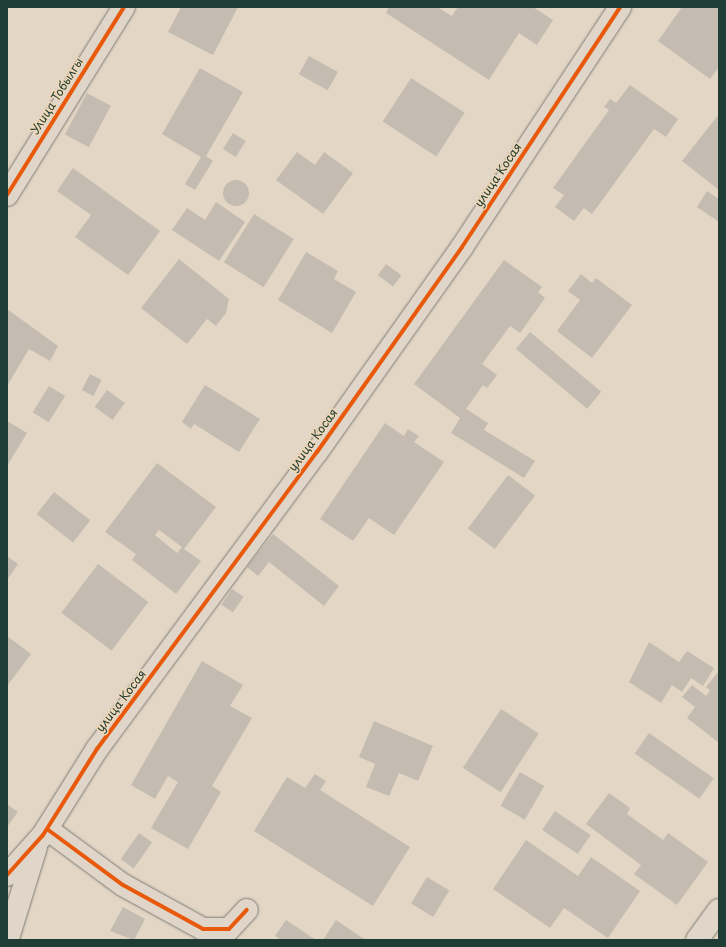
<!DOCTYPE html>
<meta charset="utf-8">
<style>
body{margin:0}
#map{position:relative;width:726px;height:947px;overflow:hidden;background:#e3d6c5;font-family:"Playpen Sans",sans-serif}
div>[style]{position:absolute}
.building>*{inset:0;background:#c4bcb0;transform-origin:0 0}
.round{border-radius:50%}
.roads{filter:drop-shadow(0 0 1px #7d7c73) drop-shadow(0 0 1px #7d7c73)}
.minor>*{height:22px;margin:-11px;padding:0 11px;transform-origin:11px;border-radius:11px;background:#dfd5c9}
.cycleway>*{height:4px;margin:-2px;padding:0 2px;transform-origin:2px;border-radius:2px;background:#e8590c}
span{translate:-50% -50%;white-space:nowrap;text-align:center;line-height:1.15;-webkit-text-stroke:3px #f0d8b8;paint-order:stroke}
.street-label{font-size:12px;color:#1f3d34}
.frame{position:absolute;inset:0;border:8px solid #1f3d34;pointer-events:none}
</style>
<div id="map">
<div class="building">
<div style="clip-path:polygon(181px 7px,238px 7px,213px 55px,168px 32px)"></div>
<div style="clip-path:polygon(389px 7px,437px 7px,452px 16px,458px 7px,533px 7px,553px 20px,537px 45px,519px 33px,489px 80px,386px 13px)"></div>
<div style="clip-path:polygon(682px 7px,719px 7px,719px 67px,710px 79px,658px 41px)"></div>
<div style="left:309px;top:56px;width:33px;height:21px;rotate:29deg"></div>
<div style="clip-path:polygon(200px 68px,243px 92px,206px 156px,213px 161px,195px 190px,185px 184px,201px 157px,162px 134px)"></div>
<div style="left:411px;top:78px;width:64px;height:52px;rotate:33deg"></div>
<div style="clip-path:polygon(630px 85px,678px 119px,666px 137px,654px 129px,592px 214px,584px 208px,574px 221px,555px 207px,564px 195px,553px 188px,609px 110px,604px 107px,610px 99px,616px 103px)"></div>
<div style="left:87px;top:93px;width:27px;height:47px;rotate:28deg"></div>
<div style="clip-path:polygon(719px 114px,719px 190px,682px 161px)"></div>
<div style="left:233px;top:133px;width:15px;height:19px;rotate:32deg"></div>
<div style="clip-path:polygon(297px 152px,315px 165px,324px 152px,353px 173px,323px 214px,276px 180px)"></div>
<div style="clip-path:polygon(73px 168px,160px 231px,128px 275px,75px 237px,91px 215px,57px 191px)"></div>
<div class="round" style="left:223px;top:180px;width:26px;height:26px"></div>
<div style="clip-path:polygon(707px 191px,719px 199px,719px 222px,697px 207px)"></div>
<div style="clip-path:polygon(216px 202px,245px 222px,219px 261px,172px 230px,187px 208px,205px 220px)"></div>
<div style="left:254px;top:214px;width:47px;height:57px;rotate:32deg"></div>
<div style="clip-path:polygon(306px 252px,338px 271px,334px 279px,356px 292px,332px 333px,278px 300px)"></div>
<div style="clip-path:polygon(179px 259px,229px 299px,226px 313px,216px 326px,207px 319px,187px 344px,141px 308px)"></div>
<div style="clip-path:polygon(504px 260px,542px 287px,538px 292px,545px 298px,520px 333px,510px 326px,482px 364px,497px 375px,487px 388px,483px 385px,466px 409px,488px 423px,484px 430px,535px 461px,524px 478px,451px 433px,460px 418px,414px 384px)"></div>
<div style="left:386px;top:264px;width:19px;height:14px;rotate:36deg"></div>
<div style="clip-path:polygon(581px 274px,592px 283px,596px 278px,632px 305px,592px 358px,557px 331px,580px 300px,568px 291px)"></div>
<div style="clip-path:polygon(7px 309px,58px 346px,50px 361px,29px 349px,7px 386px)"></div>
<div style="left:530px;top:332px;width:93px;height:22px;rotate:40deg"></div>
<div style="left:90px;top:374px;width:13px;height:18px;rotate:27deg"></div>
<div style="clip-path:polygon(205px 385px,260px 419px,239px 452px,194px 424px,191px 429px,182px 422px)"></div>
<div style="left:49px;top:386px;width:19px;height:31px;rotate:32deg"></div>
<div style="left:107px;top:390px;width:22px;height:21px;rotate:36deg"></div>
<div style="clip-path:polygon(7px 421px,27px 433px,7px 466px)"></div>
<div style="clip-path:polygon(385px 423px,404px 436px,408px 429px,419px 436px,414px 442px,444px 462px,394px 535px,369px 518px,353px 541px,320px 519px)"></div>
<div style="clip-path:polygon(evenodd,157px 463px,216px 507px,184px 549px,201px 561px,176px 594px,132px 560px,136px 554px,105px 532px,157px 463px,159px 530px,182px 547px,177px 553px,155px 535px,159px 530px)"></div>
<div style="left:508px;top:475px;width:34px;height:67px;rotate:37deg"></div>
<div style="left:54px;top:492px;width:46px;height:28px;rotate:38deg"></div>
<div style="clip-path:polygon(273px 534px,339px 586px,324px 606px,269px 562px,258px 576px,247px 567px)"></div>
<div style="clip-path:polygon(7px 556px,18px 564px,7px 580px)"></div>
<div style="left:98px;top:564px;width:63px;height:61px;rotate:37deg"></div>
<div style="left:232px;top:589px;width:14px;height:19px;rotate:34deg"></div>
<div style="clip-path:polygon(7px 636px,31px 654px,7px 686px)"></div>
<div style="clip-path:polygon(649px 642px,679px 662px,687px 651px,714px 668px,703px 686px,691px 678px,682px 692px,672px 685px,661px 703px,629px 682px)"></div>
<div style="clip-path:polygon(202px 661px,243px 685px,230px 706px,252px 718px,212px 786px,221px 792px,188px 849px,151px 828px,178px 782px,168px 776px,155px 799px,131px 785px)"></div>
<div style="clip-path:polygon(719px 671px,719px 743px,687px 718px,695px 707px,682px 697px,692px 685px,706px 696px,710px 691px,706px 687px)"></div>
<div style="left:501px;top:709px;width:45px;height:70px;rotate:33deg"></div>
<div style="clip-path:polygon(374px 721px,433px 746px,418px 781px,399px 773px,389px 796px,366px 787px,375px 764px,359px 757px)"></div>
<div style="left:649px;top:733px;width:79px;height:25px;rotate:35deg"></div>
<div style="left:520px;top:772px;width:28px;height:39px;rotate:30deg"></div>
<div style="clip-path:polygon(315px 774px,326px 781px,320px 790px,410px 847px,373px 906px,254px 831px,287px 777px,305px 788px)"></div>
<div style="clip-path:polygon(609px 793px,630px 808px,627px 814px,663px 840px,668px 833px,708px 862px,677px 905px,634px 874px,641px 865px,586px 824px)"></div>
<div style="clip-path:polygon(7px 804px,18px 812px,7px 827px)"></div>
<div style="left:555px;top:811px;width:43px;height:23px;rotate:34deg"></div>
<div style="left:139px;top:833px;width:16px;height:32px;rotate:35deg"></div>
<div style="clip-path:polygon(526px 840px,578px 876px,591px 857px,640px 891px,608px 938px,564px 908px,550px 928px,493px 889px)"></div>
<div style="left:427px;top:877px;width:26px;height:31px;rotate:31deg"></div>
<div style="clip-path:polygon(123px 907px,145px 919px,134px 940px,110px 931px)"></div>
<div style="clip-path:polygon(286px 920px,316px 940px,281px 940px,275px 936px)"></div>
<div style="clip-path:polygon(336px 920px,364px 939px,363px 940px,323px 940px)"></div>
</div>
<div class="roads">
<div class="minor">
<div style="left:7px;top:195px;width:221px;rotate:-58.1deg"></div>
<div style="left:47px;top:829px;width:94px;rotate:36.4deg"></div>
<div style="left:123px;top:885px;width:91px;rotate:28.8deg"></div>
<div style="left:203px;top:929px;width:26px"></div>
<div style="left:229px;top:929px;width:26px;rotate:-47deg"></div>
<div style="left:7px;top:875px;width:54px;rotate:-48deg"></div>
<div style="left:43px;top:835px;width:102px;rotate:-57.9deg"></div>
<div style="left:97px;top:749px;width:370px;rotate:-53.5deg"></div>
<div style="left:317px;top:452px;width:251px;rotate:-54.7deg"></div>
<div style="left:462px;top:247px;width:287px;rotate:-56.6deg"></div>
<div style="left:9px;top:935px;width:92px;rotate:-72.9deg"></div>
<div style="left:697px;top:940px;width:37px;rotate:-54deg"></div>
</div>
</div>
<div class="cycleway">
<div style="left:7px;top:195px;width:221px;rotate:-58.1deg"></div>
<div style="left:47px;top:829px;width:94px;rotate:36.4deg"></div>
<div style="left:123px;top:885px;width:91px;rotate:28.8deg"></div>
<div style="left:203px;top:929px;width:26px"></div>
<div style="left:229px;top:929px;width:26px;rotate:-47deg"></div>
<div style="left:7px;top:875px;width:54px;rotate:-48deg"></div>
<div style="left:43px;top:835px;width:102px;rotate:-57.9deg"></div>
<div style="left:97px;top:749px;width:370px;rotate:-53.5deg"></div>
<div style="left:317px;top:452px;width:251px;rotate:-54.7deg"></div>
<div style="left:462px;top:247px;width:287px;rotate:-56.6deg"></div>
</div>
<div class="street-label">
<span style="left:57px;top:96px;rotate:-58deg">Улица Тобылгы</span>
<span style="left:498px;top:175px;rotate:-56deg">улица Косая</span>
<span style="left:313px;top:440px;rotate:-54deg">улица Косая</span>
<span style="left:121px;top:701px;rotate:-53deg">улица Косая</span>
</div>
<div class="frame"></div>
</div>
